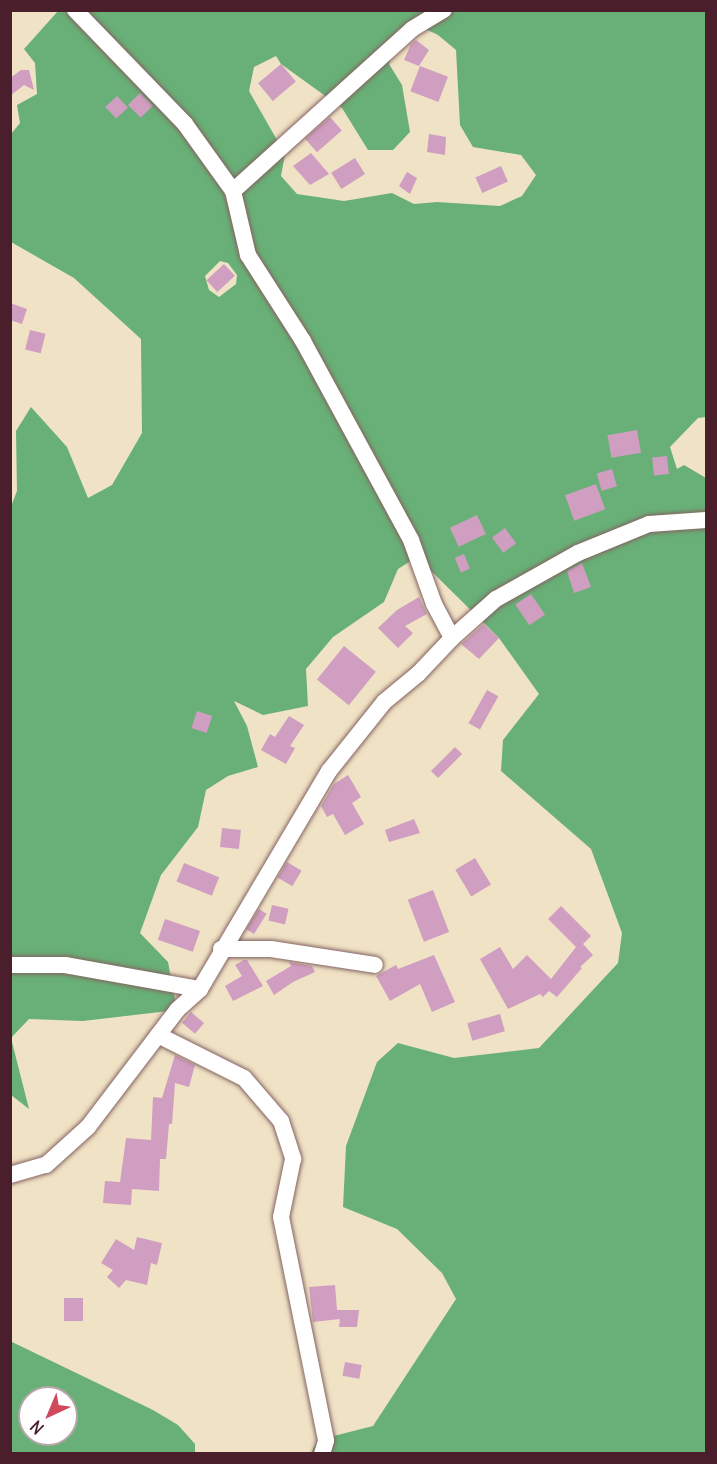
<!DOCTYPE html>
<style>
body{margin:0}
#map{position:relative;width:717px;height:1464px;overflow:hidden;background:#f0e2c5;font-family:Delius,sans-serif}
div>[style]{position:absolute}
.forest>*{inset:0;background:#68b077}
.building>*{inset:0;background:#d09ec0;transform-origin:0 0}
.roads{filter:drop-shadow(0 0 2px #846361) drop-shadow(0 0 2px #846361)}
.minor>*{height:16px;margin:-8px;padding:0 8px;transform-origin:8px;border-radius:8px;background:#fff}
span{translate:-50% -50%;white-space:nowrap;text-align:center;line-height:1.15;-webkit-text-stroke:6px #fff;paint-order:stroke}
.frame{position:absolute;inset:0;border:12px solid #4a1f2b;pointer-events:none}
.north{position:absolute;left:18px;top:1386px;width:60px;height:60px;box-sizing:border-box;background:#fff;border:2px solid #b7a5aa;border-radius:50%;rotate:224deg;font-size:16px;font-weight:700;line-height:24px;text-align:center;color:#4a1f2b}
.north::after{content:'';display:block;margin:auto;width:21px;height:27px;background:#d1495b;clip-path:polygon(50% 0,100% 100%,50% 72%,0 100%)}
</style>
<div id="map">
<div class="forest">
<div style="clip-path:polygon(evenodd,58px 11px,706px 11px,706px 417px,698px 418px,670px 447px,677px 469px,684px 465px,706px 478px,706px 1453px,311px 1453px,318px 1440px,373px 1426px,456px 1299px,442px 1273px,397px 1229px,343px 1207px,346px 1146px,377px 1062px,398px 1043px,454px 1058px,539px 1048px,618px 963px,622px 933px,591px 849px,501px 771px,503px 740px,539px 694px,499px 638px,417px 557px,398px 569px,384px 602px,333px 637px,306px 669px,308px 706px,263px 715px,234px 701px,247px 726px,258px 767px,228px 776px,206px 790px,198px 827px,161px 875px,140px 933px,168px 962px,177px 1010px,83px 1021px,29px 1019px,11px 1038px,29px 1109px,11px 1095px,10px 509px,17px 491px,16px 431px,31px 407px,67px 447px,88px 498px,112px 485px,142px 433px,141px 339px,74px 278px,11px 242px,11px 134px,20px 123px,17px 105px,37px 94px,35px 63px,24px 49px,58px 11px,415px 24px,438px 35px,456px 50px,460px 125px,473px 147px,521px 155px,536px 175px,522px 196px,500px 206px,437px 202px,414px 204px,392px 193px,344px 201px,297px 194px,281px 176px,285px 154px,249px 91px,254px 67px,276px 56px,281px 64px,342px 108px,368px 150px,393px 150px,410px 132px,402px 85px,389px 64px,396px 42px,415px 24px,58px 11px,220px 261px,228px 263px,237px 275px,236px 284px,219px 297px,209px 290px,205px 276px,220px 261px)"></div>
<div style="clip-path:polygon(evenodd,10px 1341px,153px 1410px,178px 1425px,195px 1444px,195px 1453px,11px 1453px,10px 1341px,30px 1398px,66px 1398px,66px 1434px,30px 1434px,30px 1398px)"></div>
</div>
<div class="building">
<div style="clip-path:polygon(416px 40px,429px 50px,419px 66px,404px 60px,411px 44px)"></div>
<div style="left:281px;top:64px;width:23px;height:30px;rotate:50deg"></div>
<div style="left:420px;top:66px;width:30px;height:27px;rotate:21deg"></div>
<div style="clip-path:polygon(21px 70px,29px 70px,34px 90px,24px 85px,10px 96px,10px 78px)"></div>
<div style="left:140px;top:93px;width:18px;height:17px;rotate:45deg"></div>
<div style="left:117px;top:96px;width:16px;height:16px;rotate:47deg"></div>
<div style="left:330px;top:117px;width:18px;height:33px;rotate:49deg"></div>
<div style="clip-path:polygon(429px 134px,446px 137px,445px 155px,427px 152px)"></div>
<div style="clip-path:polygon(311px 153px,329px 174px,310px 185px,293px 166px)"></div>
<div style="left:355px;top:158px;width:19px;height:28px;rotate:58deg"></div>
<div style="left:501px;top:166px;width:17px;height:28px;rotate:66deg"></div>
<div style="clip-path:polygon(407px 172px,417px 178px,410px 194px,399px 186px)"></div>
<div style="left:224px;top:264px;width:16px;height:24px;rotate:47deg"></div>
<div style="clip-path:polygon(10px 303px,27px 309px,22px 324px,10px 320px)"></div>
<div style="left:30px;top:330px;width:16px;height:20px;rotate:14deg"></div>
<div style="left:637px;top:430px;width:23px;height:30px;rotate:80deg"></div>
<div style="left:667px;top:456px;width:18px;height:15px;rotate:84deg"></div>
<div style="left:612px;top:469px;width:18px;height:16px;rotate:74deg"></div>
<div style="left:596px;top:484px;width:27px;height:33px;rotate:70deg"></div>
<div style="left:477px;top:515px;width:21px;height:30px;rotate:65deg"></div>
<div style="left:505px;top:528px;width:19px;height:16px;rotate:54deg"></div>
<div style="left:464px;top:554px;width:16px;height:10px;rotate:68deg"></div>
<div style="clip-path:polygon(582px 563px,591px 587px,574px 593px,567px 571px)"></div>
<div style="left:531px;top:594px;width:25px;height:19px;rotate:56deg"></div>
<div style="clip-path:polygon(419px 597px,427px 614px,405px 626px,413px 633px,398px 648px,378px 628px,397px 610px)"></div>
<div style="clip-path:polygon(484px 624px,499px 638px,479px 659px,461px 644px)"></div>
<div style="left:344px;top:646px;width:41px;height:43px;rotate:39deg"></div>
<div style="left:487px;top:690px;width:13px;height:38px;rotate:29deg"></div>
<div style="left:197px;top:711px;width:16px;height:18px;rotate:18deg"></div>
<div style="clip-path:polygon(289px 716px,304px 725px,290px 746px,295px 748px,286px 764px,261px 750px,270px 734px,275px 737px)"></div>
<div style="left:455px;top:747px;width:10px;height:34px;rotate:45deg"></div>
<div style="clip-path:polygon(348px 775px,361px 797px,352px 803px,364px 824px,345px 835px,333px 814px,327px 817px,321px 806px,334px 784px)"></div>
<div style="clip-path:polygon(414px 819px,420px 833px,389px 842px,385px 830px)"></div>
<div style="left:222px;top:828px;width:19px;height:19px;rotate:6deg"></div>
<div style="left:475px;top:858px;width:31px;height:23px;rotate:59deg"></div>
<div style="left:287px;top:862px;width:17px;height:18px;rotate:31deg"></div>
<div style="left:184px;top:863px;width:38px;height:20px;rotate:22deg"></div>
<div style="left:433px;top:890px;width:45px;height:27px;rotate:69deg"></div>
<div style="left:272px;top:905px;width:17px;height:16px;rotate:13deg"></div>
<div style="clip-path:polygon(561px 906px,591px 936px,583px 944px,593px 955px,580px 967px,582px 968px,557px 997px,549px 991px,543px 997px,540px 994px,508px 1009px,480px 959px,500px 947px,513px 969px,527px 955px,551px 979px,576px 947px,548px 919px)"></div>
<div style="left:259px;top:909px;width:9px;height:24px;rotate:32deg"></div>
<div style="left:165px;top:919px;width:37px;height:22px;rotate:19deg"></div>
<div style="clip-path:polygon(434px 955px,455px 1002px,432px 1012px,420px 984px,390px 1001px,376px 976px,396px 965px,398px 969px)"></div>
<div style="clip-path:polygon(244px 960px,247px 960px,263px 986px,233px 1001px,225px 986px,242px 976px,235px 965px)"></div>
<div style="clip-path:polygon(289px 962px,312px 966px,315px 972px,293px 982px,274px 995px,266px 981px,291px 966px)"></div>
<div style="left:191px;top:1012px;width:17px;height:14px;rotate:40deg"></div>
<div style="left:500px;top:1014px;width:18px;height:34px;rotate:74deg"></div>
<div style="clip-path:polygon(175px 1055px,195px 1065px,189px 1087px,175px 1083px,172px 1124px,169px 1124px,166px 1159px,160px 1159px,159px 1191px,132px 1189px,131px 1205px,103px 1203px,105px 1181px,120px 1182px,126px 1138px,151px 1140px,153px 1097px,162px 1098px)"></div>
<div style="clip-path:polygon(137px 1237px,162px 1243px,157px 1265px,151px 1263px,147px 1285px,126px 1280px,119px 1288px,107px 1277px,113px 1270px,101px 1263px,116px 1239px,134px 1250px)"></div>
<div style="clip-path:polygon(335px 1285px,337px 1310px,359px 1310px,357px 1327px,339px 1327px,340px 1319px,313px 1322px,309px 1287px)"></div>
<div style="left:64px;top:1298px;width:19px;height:23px"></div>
<div style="left:345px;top:1362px;width:17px;height:14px;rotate:10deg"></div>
</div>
<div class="roads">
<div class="minor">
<div style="left:75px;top:10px;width:158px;rotate:46deg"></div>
<div style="left:185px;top:124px;width:82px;rotate:54.4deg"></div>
<div style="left:233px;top:191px;width:66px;rotate:76.8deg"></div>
<div style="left:248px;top:255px;width:102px;rotate:57.4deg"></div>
<div style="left:303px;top:341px;width:226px;rotate:61.5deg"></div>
<div style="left:411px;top:540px;width:68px;rotate:70.2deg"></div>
<div style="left:434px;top:604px;width:38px;rotate:62deg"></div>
<div style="left:233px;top:191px;width:241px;rotate:-42.1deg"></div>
<div style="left:412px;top:29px;width:37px;rotate:-31deg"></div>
<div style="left:221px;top:949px;width:50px"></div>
<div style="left:271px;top:949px;width:105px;rotate:8.7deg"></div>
<div style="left:10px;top:965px;width:55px"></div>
<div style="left:65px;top:965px;width:137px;rotate:10.1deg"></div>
<div style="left:158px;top:1035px;width:96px;rotate:26.6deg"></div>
<div style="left:244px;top:1078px;width:57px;rotate:49.3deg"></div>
<div style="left:281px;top:1121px;width:40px;rotate:72deg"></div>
<div style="left:293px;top:1159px;width:59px;rotate:101.7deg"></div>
<div style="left:281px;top:1217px;width:228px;rotate:78.6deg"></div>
<div style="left:326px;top:1441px;width:14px;rotate:107deg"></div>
<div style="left:10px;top:1175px;width:37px;rotate:-16deg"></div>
<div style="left:46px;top:1165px;width:57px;rotate:-42.1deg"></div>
<div style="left:88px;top:1127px;width:147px;rotate:-52.7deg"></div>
<div style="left:177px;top:1010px;width:31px;rotate:-42deg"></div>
<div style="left:200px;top:989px;width:253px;rotate:-59.4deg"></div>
<div style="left:329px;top:771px;width:88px;rotate:-51.4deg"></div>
<div style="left:384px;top:702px;width:44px;rotate:-39.5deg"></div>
<div style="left:418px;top:674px;width:50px;rotate:-46.6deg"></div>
<div style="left:452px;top:638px;width:59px;rotate:-41.6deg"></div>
<div style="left:496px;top:599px;width:94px;rotate:-29.3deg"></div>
<div style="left:578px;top:553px;width:77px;rotate:-22.2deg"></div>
<div style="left:649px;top:524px;width:57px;rotate:-4deg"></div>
</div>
</div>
<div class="frame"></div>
<div class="north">N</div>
</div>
